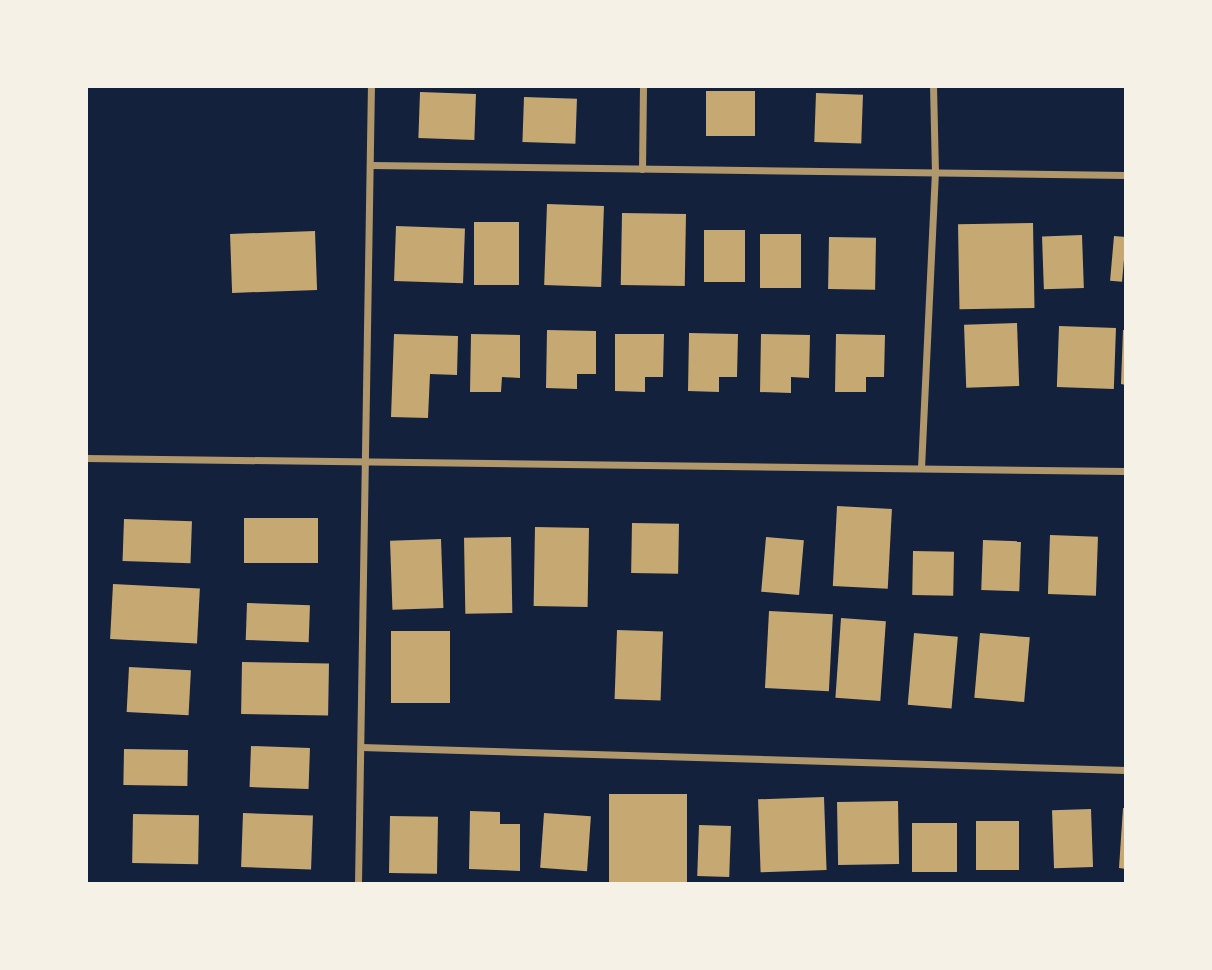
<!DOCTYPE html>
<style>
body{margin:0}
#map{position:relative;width:1212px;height:970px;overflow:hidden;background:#14213d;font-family:"Space Grotesk",sans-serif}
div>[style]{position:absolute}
.building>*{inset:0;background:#c6a872;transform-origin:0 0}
.minor>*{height:7px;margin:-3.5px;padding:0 3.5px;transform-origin:3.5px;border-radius:3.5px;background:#b1986c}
span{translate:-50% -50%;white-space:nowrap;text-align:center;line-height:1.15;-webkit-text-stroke:5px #f6f1e7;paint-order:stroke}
.frame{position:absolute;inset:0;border:88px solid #f6f1e7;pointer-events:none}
</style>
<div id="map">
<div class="building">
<div style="left:706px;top:91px;width:49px;height:45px"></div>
<div style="left:420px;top:92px;width:56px;height:46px;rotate:2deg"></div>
<div style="left:816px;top:93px;width:47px;height:49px;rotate:2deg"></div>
<div style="left:524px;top:97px;width:53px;height:45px;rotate:2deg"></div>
<div style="left:547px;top:204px;width:57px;height:81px;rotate:2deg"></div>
<div style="left:622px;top:213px;width:64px;height:72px;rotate:1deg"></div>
<div style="left:474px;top:222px;width:45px;height:63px"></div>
<div style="left:1033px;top:223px;width:85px;height:75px;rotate:89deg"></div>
<div style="left:396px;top:226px;width:69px;height:55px;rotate:2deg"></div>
<div style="left:704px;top:230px;width:41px;height:52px"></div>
<div style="left:315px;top:231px;width:59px;height:85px;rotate:88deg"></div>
<div style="left:760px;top:234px;width:41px;height:54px"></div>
<div style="left:1082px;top:235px;width:53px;height:40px;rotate:88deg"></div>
<div style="left:1114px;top:236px;width:12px;height:45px;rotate:5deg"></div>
<div style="left:829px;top:237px;width:47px;height:52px;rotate:1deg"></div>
<div style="left:1017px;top:323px;width:63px;height:53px;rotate:88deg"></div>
<div style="left:1059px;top:326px;width:57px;height:61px;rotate:2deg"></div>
<div style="clip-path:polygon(547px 330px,596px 331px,596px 374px,577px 374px,577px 389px,546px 388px)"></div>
<div style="clip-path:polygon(1123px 330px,1126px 330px,1126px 385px,1121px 384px)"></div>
<div style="clip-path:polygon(689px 333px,738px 334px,737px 377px,719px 377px,719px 392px,688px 391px)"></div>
<div style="clip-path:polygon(394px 334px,458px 336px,457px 375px,430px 374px,428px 418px,391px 417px)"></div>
<div style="clip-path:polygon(471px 334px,520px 335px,520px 378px,502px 377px,501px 392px,470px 392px)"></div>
<div style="clip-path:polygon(615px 334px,664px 334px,663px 377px,645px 377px,645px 392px,615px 391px)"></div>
<div style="clip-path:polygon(761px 334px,810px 335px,809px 378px,791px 377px,791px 393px,760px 392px)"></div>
<div style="clip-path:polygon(836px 334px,885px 335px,884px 377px,866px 377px,866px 392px,835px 392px)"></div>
<div style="left:837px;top:506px;width:55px;height:80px;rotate:3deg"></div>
<div style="left:244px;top:518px;width:74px;height:45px"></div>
<div style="left:124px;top:519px;width:68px;height:42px;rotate:2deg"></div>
<div style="left:632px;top:523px;width:47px;height:50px;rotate:1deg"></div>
<div style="left:535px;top:527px;width:54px;height:79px;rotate:1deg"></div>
<div style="left:1050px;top:535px;width:48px;height:59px;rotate:2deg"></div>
<div style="left:511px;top:537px;width:76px;height:47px;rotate:89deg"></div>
<div style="left:766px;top:537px;width:38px;height:55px;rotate:5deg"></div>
<div style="left:441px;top:539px;width:69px;height:51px;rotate:88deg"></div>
<div style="left:983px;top:540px;width:38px;height:50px;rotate:2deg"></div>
<div style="left:913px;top:551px;width:41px;height:44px;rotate:1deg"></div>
<div style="left:113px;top:584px;width:87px;height:55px;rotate:3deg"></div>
<div style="left:247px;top:603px;width:63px;height:37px;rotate:2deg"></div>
<div style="left:769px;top:611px;width:64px;height:77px;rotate:3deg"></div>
<div style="left:841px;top:618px;width:45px;height:80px;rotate:4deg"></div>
<div style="left:617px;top:630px;width:46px;height:69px;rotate:2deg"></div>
<div style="left:391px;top:631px;width:59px;height:72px"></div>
<div style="left:914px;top:633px;width:44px;height:72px;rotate:5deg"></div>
<div style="left:980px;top:633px;width:50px;height:65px;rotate:5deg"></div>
<div style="left:242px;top:662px;width:87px;height:52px;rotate:1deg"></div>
<div style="left:129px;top:667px;width:62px;height:45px;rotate:3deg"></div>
<div style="left:251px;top:746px;width:59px;height:41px;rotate:2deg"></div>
<div style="left:124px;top:749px;width:64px;height:36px;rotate:1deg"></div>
<div style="left:609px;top:794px;width:78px;height:90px"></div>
<div style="left:824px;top:797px;width:73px;height:66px;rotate:88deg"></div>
<div style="left:898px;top:801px;width:63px;height:61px;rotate:89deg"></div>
<div style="clip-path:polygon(1123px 808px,1126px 808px,1126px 869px,1119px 868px)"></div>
<div style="left:1091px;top:809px;width:58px;height:39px;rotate:88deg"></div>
<div style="clip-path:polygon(470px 811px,500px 812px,500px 824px,520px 824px,520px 871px,469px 869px)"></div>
<div style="left:243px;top:813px;width:70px;height:54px;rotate:2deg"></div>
<div style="left:544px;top:813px;width:47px;height:55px;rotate:4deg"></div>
<div style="left:133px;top:814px;width:66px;height:49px;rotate:1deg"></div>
<div style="left:390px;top:816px;width:48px;height:57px;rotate:1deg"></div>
<div style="left:976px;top:821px;width:43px;height:49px"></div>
<div style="left:912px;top:823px;width:45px;height:49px"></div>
<div style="left:699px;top:825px;width:32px;height:51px;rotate:2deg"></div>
</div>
<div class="minor">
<div style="left:371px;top:165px;width:755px;rotate:0.76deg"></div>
<div style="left:642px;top:169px;width:83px;rotate:-89.3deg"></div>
<div style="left:86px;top:458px;width:1040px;rotate:0.72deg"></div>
<div style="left:921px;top:468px;width:295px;rotate:-87.3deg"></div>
<div style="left:935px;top:173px;width:87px;rotate:-91.3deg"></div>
<div style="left:361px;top:747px;width:765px;rotate:1.72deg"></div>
<div style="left:358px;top:884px;width:798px;rotate:-89.07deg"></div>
</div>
<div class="frame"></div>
</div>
